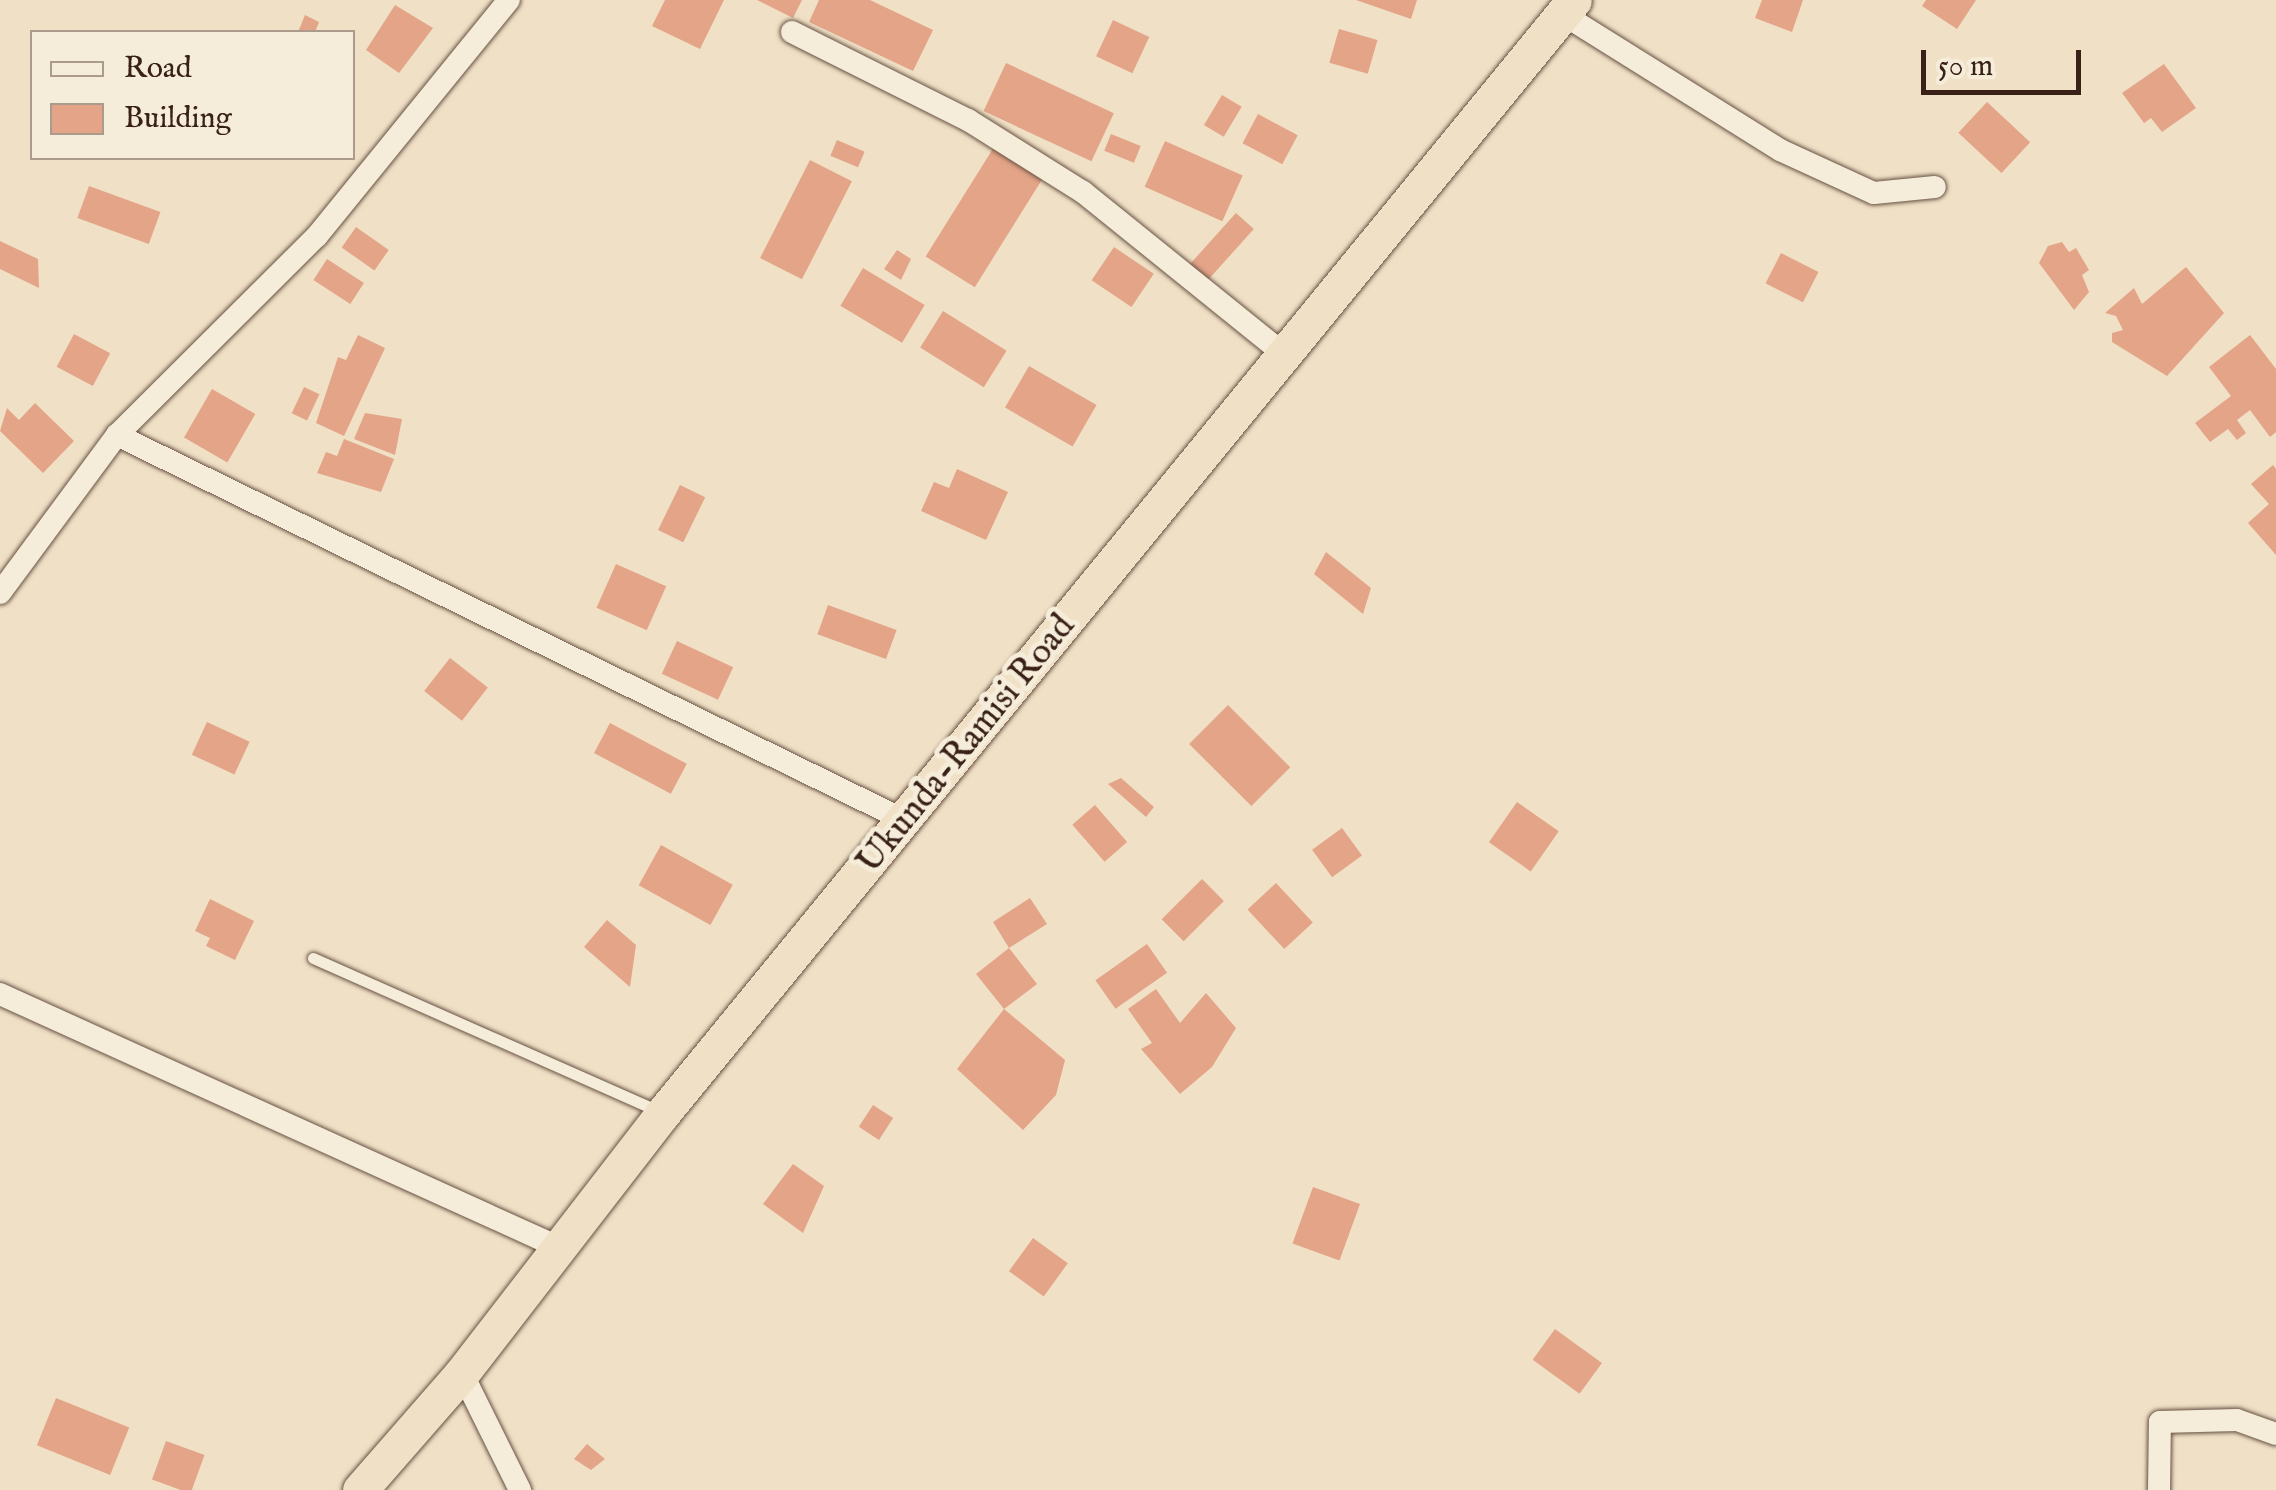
<!DOCTYPE html>
<style>
body{margin:0}
#map{position:relative;width:2276px;height:1490px;overflow:hidden;background:#f0e1c6;font-family:"IM FELL English",serif}
div>[style]{position:absolute}
.building>*{inset:0;background:#e3a487;transform-origin:0 0}
.roads{filter:drop-shadow(0 0 2px #675143) drop-shadow(0 0 2px #675143)}
.service>*{height:11px;margin:-5.5px;padding:0 5.5px;transform-origin:5.5px;border-radius:5.5px;background:#f5ecda}
.minor>*{height:22px;margin:-11px;padding:0 11px;transform-origin:11px;border-radius:11px;background:#f5ecda}
.trunk>*{height:35px;margin:-17.5px;padding:0 17.5px;transform-origin:17.5px;border-radius:17.5px;background:#f0e1c6}
span{translate:-50% -50%;white-space:nowrap;text-align:center;line-height:1.15;-webkit-text-stroke:10px #f5ecda;paint-order:stroke}
.street-label{font-size:35px;color:#392117}
.legend{position:absolute;left:30px;top:30px;width:325px;height:130px;box-sizing:border-box;background:#f5ecda;border:2px solid #aa9b8c;margin:0;padding:12px 18px;list-style:none;font-size:30px;color:#392117}
.legend li{display:flex;align-items:center;gap:20px;height:50px}
.legend b{width:50px;border:2px solid #aa9b8c}
.scale{position:absolute;left:1921px;top:50px;width:160px;height:45px;box-sizing:border-box;border:5px solid #392117;border-top:0;padding-left:12px;font-size:30px;line-height:35px;white-space:nowrap;color:#392117;-webkit-text-stroke:8px #f5ecda;paint-order:stroke}
</style>
<div id="map">
<div class="building">
<div style="clip-path:polygon(665px 0,724px 0,700px 49px,652px 26px)"></div>
<div style="clip-path:polygon(757px 0,802px 0,793px 18px)"></div>
<div style="clip-path:polygon(819px 0,870px 0,933px 30px,913px 71px,809px 22px)"></div>
<div style="clip-path:polygon(1356px 0,1417px 0,1411px 19px)"></div>
<div style="clip-path:polygon(1762px 0,1803px 0,1792px 32px,1755px 18px)"></div>
<div style="clip-path:polygon(1926px 0,1976px 0,1957px 29px,1922px 6px)"></div>
<div style="clip-path:polygon(395px 5px,433px 28px,399px 73px,366px 50px)"></div>
<div style="clip-path:polygon(305px 15px,319px 22px,315px 32px,298px 32px)"></div>
<div style="left:1113px;top:20px;width:40px;height:40px;rotate:25deg"></div>
<div style="left:1339px;top:29px;width:40px;height:35px;rotate:16deg"></div>
<div style="left:1006px;top:63px;width:119px;height:53px;rotate:25deg"></div>
<div style="clip-path:polygon(2164px 64px,2196px 108px,2162px 132px,2151px 118px,2144px 123px,2122px 93px)"></div>
<div style="left:1222px;top:95px;width:23px;height:35px;rotate:31deg"></div>
<div style="left:1987px;top:102px;width:59px;height:42px;rotate:43deg"></div>
<div style="left:1258px;top:114px;width:45px;height:33px;rotate:28deg"></div>
<div style="left:1111px;top:134px;width:32px;height:18px;rotate:22deg"></div>
<div style="left:837px;top:140px;width:30px;height:17px;rotate:23deg"></div>
<div style="left:1165px;top:141px;width:85px;height:50px;rotate:24deg"></div>
<div style="left:994px;top:147px;width:58px;height:129px;rotate:32deg"></div>
<div style="left:810px;top:160px;width:47px;height:110px;rotate:27deg"></div>
<div style="left:89px;top:186px;width:76px;height:34px;rotate:20deg"></div>
<div style="left:1236px;top:213px;width:24px;height:75px;rotate:42deg"></div>
<div style="left:356px;top:227px;width:40px;height:25px;rotate:35deg"></div>
<div style="clip-path:polygon(0 241px,38px 259px,39px 288px,0 269px)"></div>
<div style="clip-path:polygon(2062px 242px,2069px 252px,2076px 248px,2089px 270px,2082px 275px,2089px 292px,2074px 310px,2039px 263px,2048px 246px)"></div>
<div style="left:1114px;top:247px;width:48px;height:40px;rotate:34deg"></div>
<div style="clip-path:polygon(897px 250px,911px 259px,901px 280px,884px 269px)"></div>
<div style="left:1781px;top:253px;width:42px;height:34px;rotate:27deg"></div>
<div style="left:327px;top:259px;width:44px;height:25px;rotate:33deg"></div>
<div style="clip-path:polygon(2186px 267px,2224px 313px,2167px 376px,2112px 342px,2112px 333px,2123px 330px,2116px 316px,2105px 313px,2134px 288px,2142px 304px)"></div>
<div style="left:863px;top:268px;width:72px;height:44px;rotate:31deg"></div>
<div style="left:943px;top:311px;width:75px;height:43px;rotate:32deg"></div>
<div style="left:74px;top:334px;width:41px;height:37px;rotate:28deg"></div>
<div style="clip-path:polygon(358px 335px,385px 348px,344px 436px,316px 423px,338px 357px,346px 360px)"></div>
<div style="clip-path:polygon(2250px 335px,2276px 369px,2276px 432px,2270px 437px,2250px 410px,2237px 420px,2246px 433px,2237px 440px,2228px 429px,2210px 442px,2195px 423px,2231px 396px,2209px 367px)"></div>
<div style="left:1029px;top:366px;width:78px;height:48px;rotate:30deg"></div>
<div style="left:304px;top:387px;width:17px;height:29px;rotate:25deg"></div>
<div style="left:212px;top:389px;width:50px;height:56px;rotate:30deg"></div>
<div style="clip-path:polygon(35px 403px,74px 441px,43px 473px,0 431px,7px 408px,19px 420px)"></div>
<div style="clip-path:polygon(365px 413px,402px 419px,395px 455px,354px 439px)"></div>
<div style="clip-path:polygon(344px 439px,394px 459px,381px 492px,317px 473px,326px 452px,337px 456px)"></div>
<div style="clip-path:polygon(2273px 465px,2276px 469px,2276px 555px,2248px 523px,2269px 504px,2251px 484px)"></div>
<div style="clip-path:polygon(957px 469px,1008px 492px,986px 540px,921px 511px,934px 482px,949px 488px)"></div>
<div style="left:680px;top:485px;width:28px;height:50px;rotate:26deg"></div>
<div style="clip-path:polygon(1326px 552px,1371px 588px,1363px 614px,1314px 574px)"></div>
<div style="left:616px;top:564px;width:55px;height:48px;rotate:24deg"></div>
<div style="left:828px;top:605px;width:73px;height:31px;rotate:20deg"></div>
<div style="left:677px;top:641px;width:62px;height:36px;rotate:25deg"></div>
<div style="left:450px;top:658px;width:48px;height:42px;rotate:38deg"></div>
<div style="left:1228px;top:705px;width:88px;height:55px;rotate:45deg"></div>
<div style="left:207px;top:722px;width:47px;height:36px;rotate:25deg"></div>
<div style="left:610px;top:723px;width:87px;height:34px;rotate:28deg"></div>
<div style="clip-path:polygon(1121px 778px,1154px 807px,1146px 817px,1108px 784px)"></div>
<div style="left:1517px;top:802px;width:51px;height:49px;rotate:35deg"></div>
<div style="left:1095px;top:805px;width:49px;height:30px;rotate:49deg"></div>
<div style="left:1342px;top:828px;width:34px;height:37px;rotate:54deg"></div>
<div style="left:661px;top:845px;width:82px;height:46px;rotate:29deg"></div>
<div style="left:1202px;top:879px;width:31px;height:57px;rotate:45deg"></div>
<div style="left:1276px;top:883px;width:54px;height:39px;rotate:47deg"></div>
<div style="clip-path:polygon(1030px 898px,1047px 924px,1009px 948px,1037px 984px,1004px 1009px,976px 974px,1009px 948px,993px 922px)"></div>
<div style="clip-path:polygon(210px 899px,254px 921px,235px 960px,206px 946px,210px 938px,195px 931px)"></div>
<div style="clip-path:polygon(607px 920px,636px 945px,630px 987px,584px 947px)"></div>
<div style="left:1147px;top:944px;width:35px;height:63px;rotate:55deg"></div>
<div style="clip-path:polygon(1156px 989px,1180px 1023px,1206px 993px,1236px 1028px,1212px 1067px,1180px 1094px,1141px 1049px,1152px 1043px,1128px 1009px)"></div>
<div style="clip-path:polygon(1004px 1009px,1065px 1060px,1056px 1095px,1023px 1130px,957px 1069px)"></div>
<div style="left:873px;top:1105px;width:24px;height:26px;rotate:33deg"></div>
<div style="clip-path:polygon(793px 1164px,824px 1186px,803px 1233px,763px 1204px)"></div>
<div style="left:1313px;top:1187px;width:50px;height:60px;rotate:20deg"></div>
<div style="left:1033px;top:1238px;width:43px;height:41px;rotate:36deg"></div>
<div style="left:1555px;top:1329px;width:58px;height:38px;rotate:36deg"></div>
<div style="left:56px;top:1398px;width:79px;height:51px;rotate:22deg"></div>
<div style="left:166px;top:1441px;width:41px;height:41px;rotate:20deg"></div>
<div style="clip-path:polygon(587px 1444px,605px 1459px,591px 1470px,574px 1459px)"></div>
</div>
<div class="roads">
<div class="service">
<div style="left:313px;top:958px;width:378px;rotate:23.9deg"></div>
</div>
<div class="minor">
<div style="left:1561px;top:13px;width:258px;rotate:32deg"></div>
<div style="left:1780px;top:150px;width:103px;rotate:24.6deg"></div>
<div style="left:1874px;top:193px;width:61px;rotate:-5.6deg"></div>
<div style="left:792px;top:32px;width:197px;rotate:26.6deg"></div>
<div style="left:968px;top:120px;width:136px;rotate:32.1deg"></div>
<div style="left:1083px;top:192px;width:258px;rotate:38.9deg"></div>
<div style="left:117px;top:435px;width:878px;rotate:26.07deg"></div>
<div style="left:0;top:593px;width:197px;rotate:-53.5deg"></div>
<div style="left:117px;top:435px;width:282px;rotate:-44.9deg"></div>
<div style="left:317px;top:236px;width:304px;rotate:-50.9deg"></div>
<div style="left:0;top:994px;width:613px;rotate:24.39deg"></div>
<div style="left:462px;top:1373px;width:131px;rotate:63.6deg"></div>
<div style="left:2159px;top:1490px;width:68px;rotate:-89.2deg"></div>
<div style="left:2160px;top:1422px;width:77px;rotate:-1.5deg"></div>
<div style="left:2237px;top:1420px;width:41px;rotate:19.7deg"></div>
</div>
<div class="trunk">
<div style="left:360px;top:1490px;width:155px;rotate:-48.9deg"></div>
<div style="left:462px;top:1373px;width:329px;rotate:-52.3deg"></div>
<div style="left:663px;top:1113px;width:1438px;rotate:-50.7deg"></div>
</div>
</div>
<div class="street-label">
<span style="left:967px;top:745px;rotate:-51deg">Ukunda-Ramisi Road</span>
</div>
<ul class="legend">
<li><b style="height:12px;background:#f5ecda"></b>Road</li>
<li><b style="height:28px;background:#e3a487"></b>Building</li>
</ul>
<div class="scale">50 m</div>
</div>
